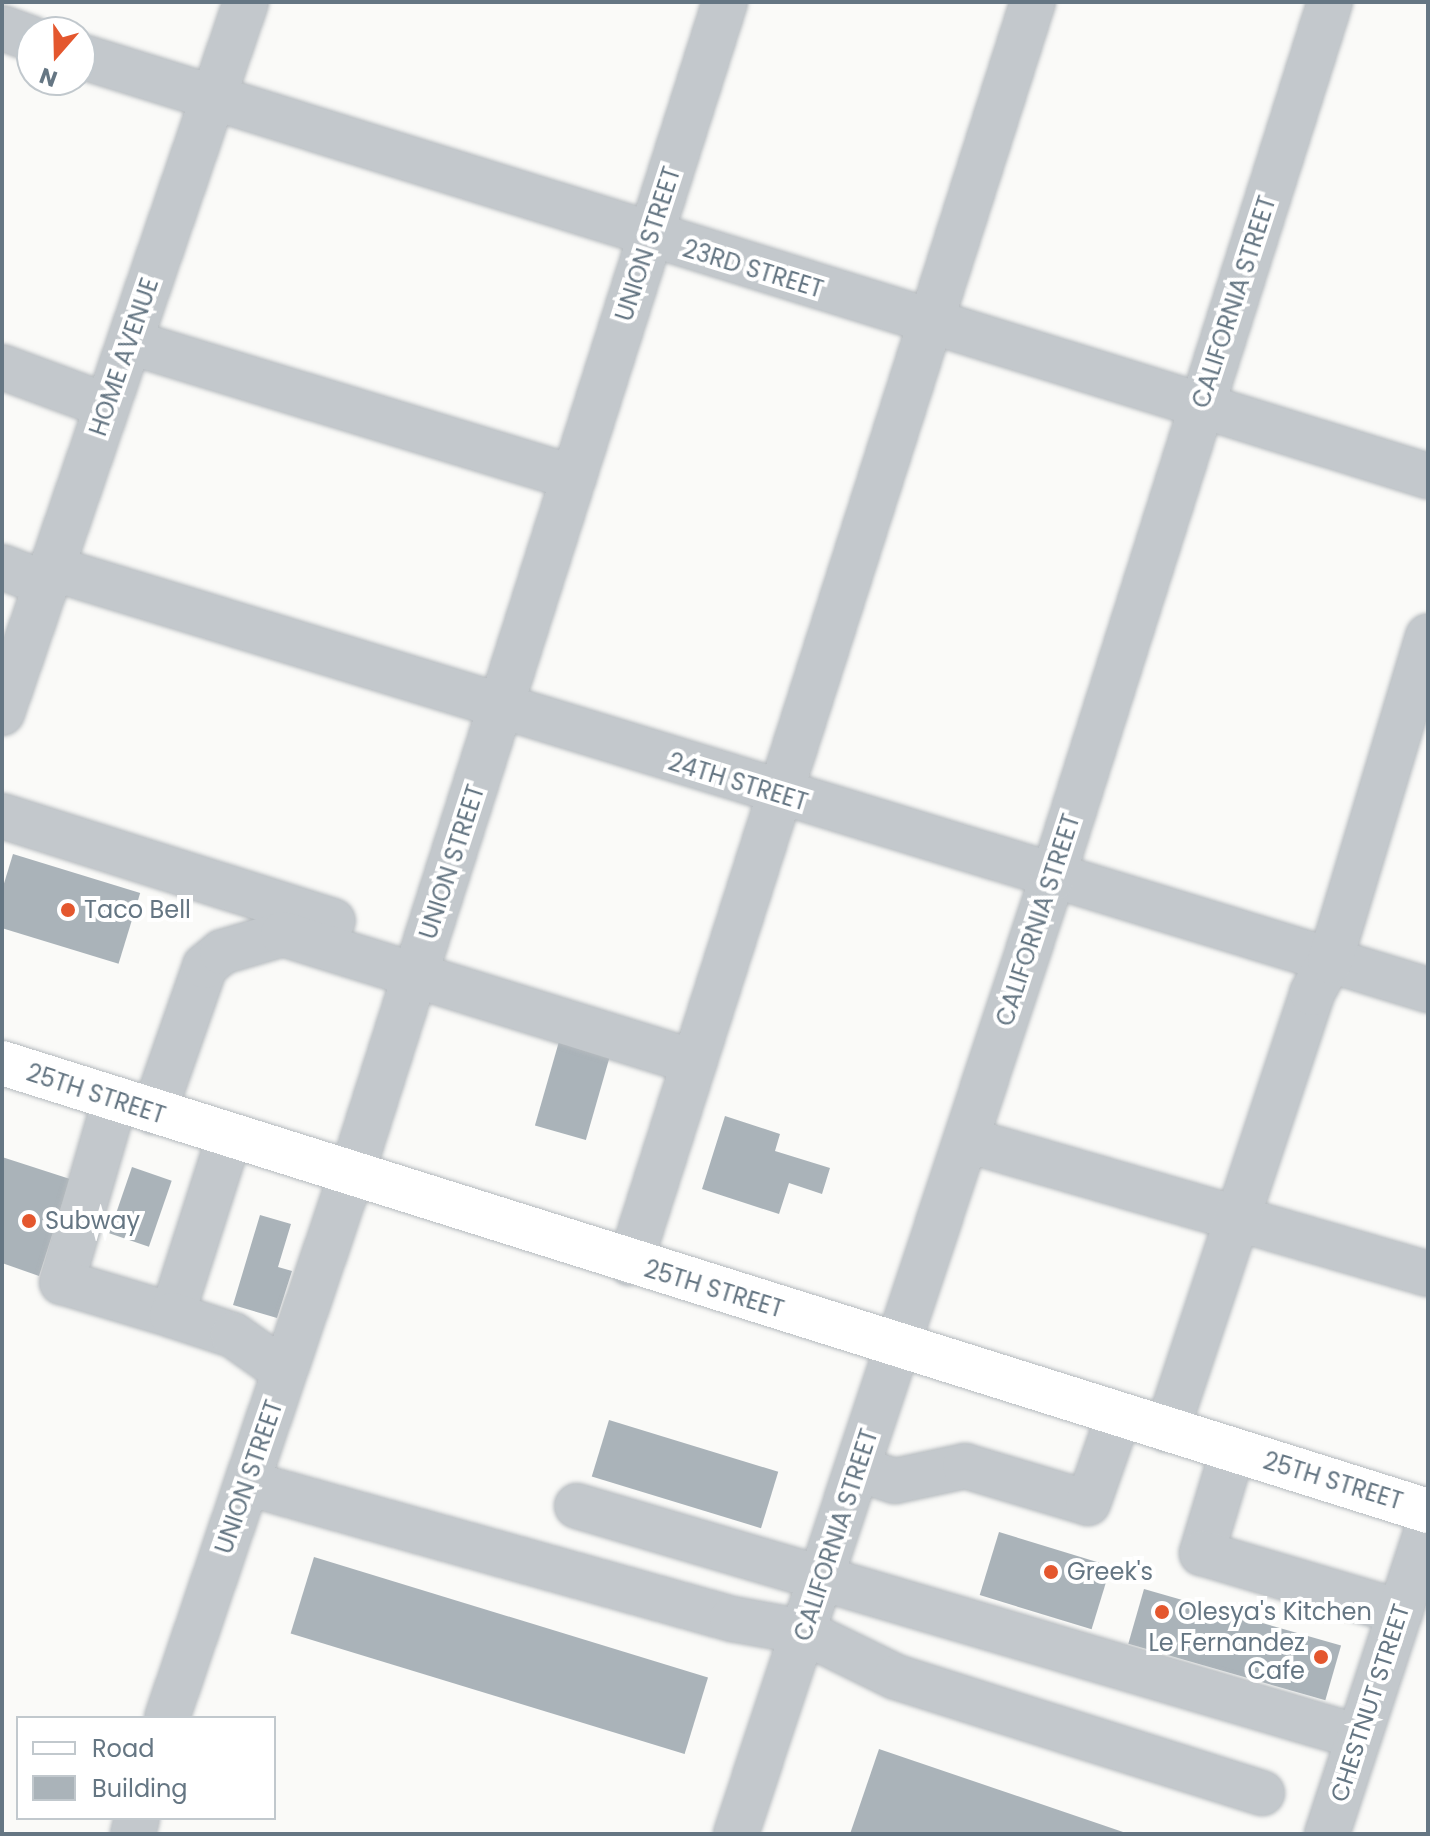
<!DOCTYPE html>
<style>
body{margin:0}
#map{position:relative;width:1430px;height:1836px;overflow:hidden;background:#fafaf8;font-family:Poppins,sans-serif}
div>[style]{position:absolute}
.building>*{inset:0;background:#aab3b9;transform-origin:0 0}
.roads{filter:drop-shadow(0 0 2px #b5babe) drop-shadow(0 0 2px #b5babe)}
.minor>*{height:44px;margin:-22px;padding:0 22px;transform-origin:22px;border-radius:22px;background:#c3c8cc}
.major>*{height:44px;margin:-22px;padding:0 22px;transform-origin:22px;border-radius:22px;background:#fff}
.dots>*{width:22px;height:22px;translate:-50% -50%;box-sizing:border-box;border:4px solid #fff;border-radius:50%}
span{translate:-50% -50%;white-space:nowrap;text-align:center;line-height:1.15;-webkit-text-stroke:8px #fff;paint-order:stroke}
.street-label{font-size:24px;color:#657683}
.poi-label{font-size:24px;color:#657683}
.left{translate:0 -50%;text-align:left}
.right{translate:-100% -50%;text-align:right}
.frame{position:absolute;inset:0;border:4px solid #657683;pointer-events:none}
.legend{position:absolute;left:16px;top:1716px;width:260px;height:104px;box-sizing:border-box;background:#fff;border:2px solid #c1c8cd;margin:0;padding:10px 14px;list-style:none;font-size:24px;color:#657683}
.legend li{display:flex;align-items:center;gap:16px;height:40px}
.legend b{width:40px;border:2px solid #c1c8cd}
.north{position:absolute;left:16px;top:16px;width:80px;height:80px;box-sizing:border-box;background:#fff;border:2px solid #c1c8cd;border-radius:50%;rotate:200deg;font-size:22px;font-weight:700;line-height:32px;text-align:center;color:#657683}
.north::after{content:'';display:block;margin:auto;width:28px;height:36px;background:#e4572e;clip-path:polygon(50% 0,100% 100%,50% 72%,0 100%)}
</style>
<div id="map">
<div class="building">
<div style="left:13px;top:854px;width:133px;height:74px;rotate:17deg"></div>
<div style="left:560px;top:1038px;width:53px;height:91px;rotate:16deg"></div>
<div style="clip-path:polygon(725px 1116px,780px 1134px,775px 1151px,830px 1168px,822px 1194px,789px 1183px,779px 1214px,702px 1189px)"></div>
<div style="clip-path:polygon(2px 1157px,70px 1179px,39px 1276px,2px 1263px)"></div>
<div style="left:132px;top:1167px;width:42px;height:70px;rotate:19deg"></div>
<div style="clip-path:polygon(260px 1215px,291px 1224px,278px 1267px,292px 1271px,277px 1318px,233px 1305px)"></div>
<div style="left:609px;top:1420px;width:177px;height:59px;rotate:17deg"></div>
<div style="left:999px;top:1532px;width:117px;height:66px;rotate:17deg"></div>
<div style="left:314px;top:1557px;width:412px;height:80px;rotate:17deg"></div>
<div style="left:1144px;top:1589px;width:205px;height:57px;rotate:16deg"></div>
<div style="clip-path:polygon(879px 1749px,1126px 1833px,1126px 1834px,850px 1834px)"></div>
</div>
<div class="roads">
<div class="minor">
<div style="left:2px;top:28px;width:32px;rotate:20deg"></div>
<div style="left:80px;top:56px;width:1412px;rotate:17.31deg"></div>
<div style="left:130px;top:342px;width:464px;rotate:17deg"></div>
<div style="left:2px;top:367px;width:112px;rotate:20.4deg"></div>
<div style="left:2px;top:567px;width:47px;rotate:21.1deg"></div>
<div style="left:51px;top:568px;width:1440px;rotate:17.04deg"></div>
<div style="left:2px;top:713px;width:752px;rotate:-71.06deg"></div>
<div style="left:2px;top:816px;width:347px;rotate:17.6deg"></div>
<div style="left:115px;top:1100px;width:190px;rotate:106.2deg"></div>
<div style="left:62px;top:1282px;width:115px;rotate:16.7deg"></div>
<div style="left:172px;top:1315px;width:187px;rotate:-72.2deg"></div>
<div style="left:154px;top:1112px;width:155px;rotate:-70.7deg"></div>
<div style="left:205px;top:966px;width:22px;rotate:-39deg"></div>
<div style="left:222px;top:952px;width:64px;rotate:-16.4deg"></div>
<div style="left:283px;top:934px;width:430px;rotate:17.3deg"></div>
<div style="left:967px;top:1140px;width:480px;rotate:16.2deg"></div>
<div style="left:630px;top:1263px;width:1324px;rotate:-72.28deg"></div>
<div style="left:172px;top:1315px;width:64px;rotate:18.2deg"></div>
<div style="left:233px;top:1335px;width:62px;rotate:35.2deg"></div>
<div style="left:1167px;top:1430px;width:460px;rotate:-71.6deg"></div>
<div style="left:1312px;top:993px;width:37px;rotate:-61deg"></div>
<div style="left:1330px;top:961px;width:339px;rotate:-73.2deg"></div>
<div style="left:1233px;top:1450px;width:108px;rotate:106.8deg"></div>
<div style="left:1202px;top:1553px;width:207px;rotate:16.6deg"></div>
<div style="left:858px;top:1469px;width:39px;rotate:18deg"></div>
<div style="left:895px;top:1481px;width:72px;rotate:-12.1deg"></div>
<div style="left:965px;top:1466px;width:128px;rotate:16.7deg"></div>
<div style="left:1088px;top:1503px;width:93px;rotate:-70.6deg"></div>
<div style="left:247px;top:1483px;width:504px;rotate:15.66deg"></div>
<div style="left:732px;top:1619px;width:73px;rotate:10.2deg"></div>
<div style="left:804px;top:1632px;width:102px;rotate:26.1deg"></div>
<div style="left:896px;top:1677px;width:384px;rotate:17.6deg"></div>
<div style="left:577px;top:1506px;width:815px;rotate:16.46deg"></div>
<div style="left:167px;top:1718px;width:572px;rotate:-71.25deg"></div>
<div style="left:351px;top:1176px;width:1232px;rotate:-72.33deg"></div>
<div style="left:133px;top:1834px;width:16px;rotate:-76deg"></div>
<div style="left:736px;top:1834px;width:1006px;rotate:-71.69deg"></div>
<div style="left:1052px;top:879px;width:920px;rotate:-72.41deg"></div>
<div style="left:1327px;top:1834px;width:324px;rotate:-71.8deg"></div>
</div>
<div class="major">
<div style="left:2px;top:1063px;width:1495px;rotate:17.44deg"></div>
</div>
</div>
<div class="dots">
<div style="left:68px;top:910px;background:#e4572e"></div>
<div style="left:29px;top:1221px;background:#e4572e"></div>
<div style="left:1051px;top:1572px;background:#e4572e"></div>
<div style="left:1162px;top:1612px;background:#e4572e"></div>
<div style="left:1321px;top:1657px;background:#e4572e"></div>
</div>
<div class="street-label">
<span style="left:648px;top:244px;rotate:-72deg">UNION STREET</span>
<span style="left:753px;top:269px;rotate:17deg">23RD STREET</span>
<span style="left:1234px;top:302px;rotate:-72deg">CALIFORNIA STREET</span>
<span style="left:124px;top:357px;rotate:-71deg">HOME AVENUE</span>
<span style="left:738px;top:782px;rotate:17deg">24TH STREET</span>
<span style="left:452px;top:862px;rotate:-72deg">UNION STREET</span>
<span style="left:1038px;top:920px;rotate:-72deg">CALIFORNIA STREET</span>
<span style="left:96px;top:1094px;rotate:18deg">25TH STREET</span>
<span style="left:714px;top:1289px;rotate:17deg">25TH STREET</span>
<span style="left:249px;top:1477px;rotate:-71deg">UNION STREET</span>
<span style="left:1333px;top:1481px;rotate:17deg">25TH STREET</span>
<span style="left:836px;top:1535px;rotate:-72deg">CALIFORNIA STREET</span>
<span style="left:1370px;top:1703px;rotate:-72deg">CHESTNUT STREET</span>
</div>
<div class="poi-label">
<span class="left" style="left:84px;top:910px">Taco Bell</span>
<span class="left" style="left:45px;top:1221px">Subway</span>
<span class="left" style="left:1067px;top:1572px">Greek's</span>
<span class="left" style="left:1178px;top:1612px">Olesya's Kitchen</span>
<span class="right" style="left:1305px;top:1657px">Le Fernandez<br>Cafe</span>
</div>
<div class="frame"></div>
<ul class="legend">
<li><b style="height:10px;background:#fff"></b>Road</li>
<li><b style="height:22px;background:#aab3b9"></b>Building</li>
</ul>
<div class="north">N</div>
</div>
